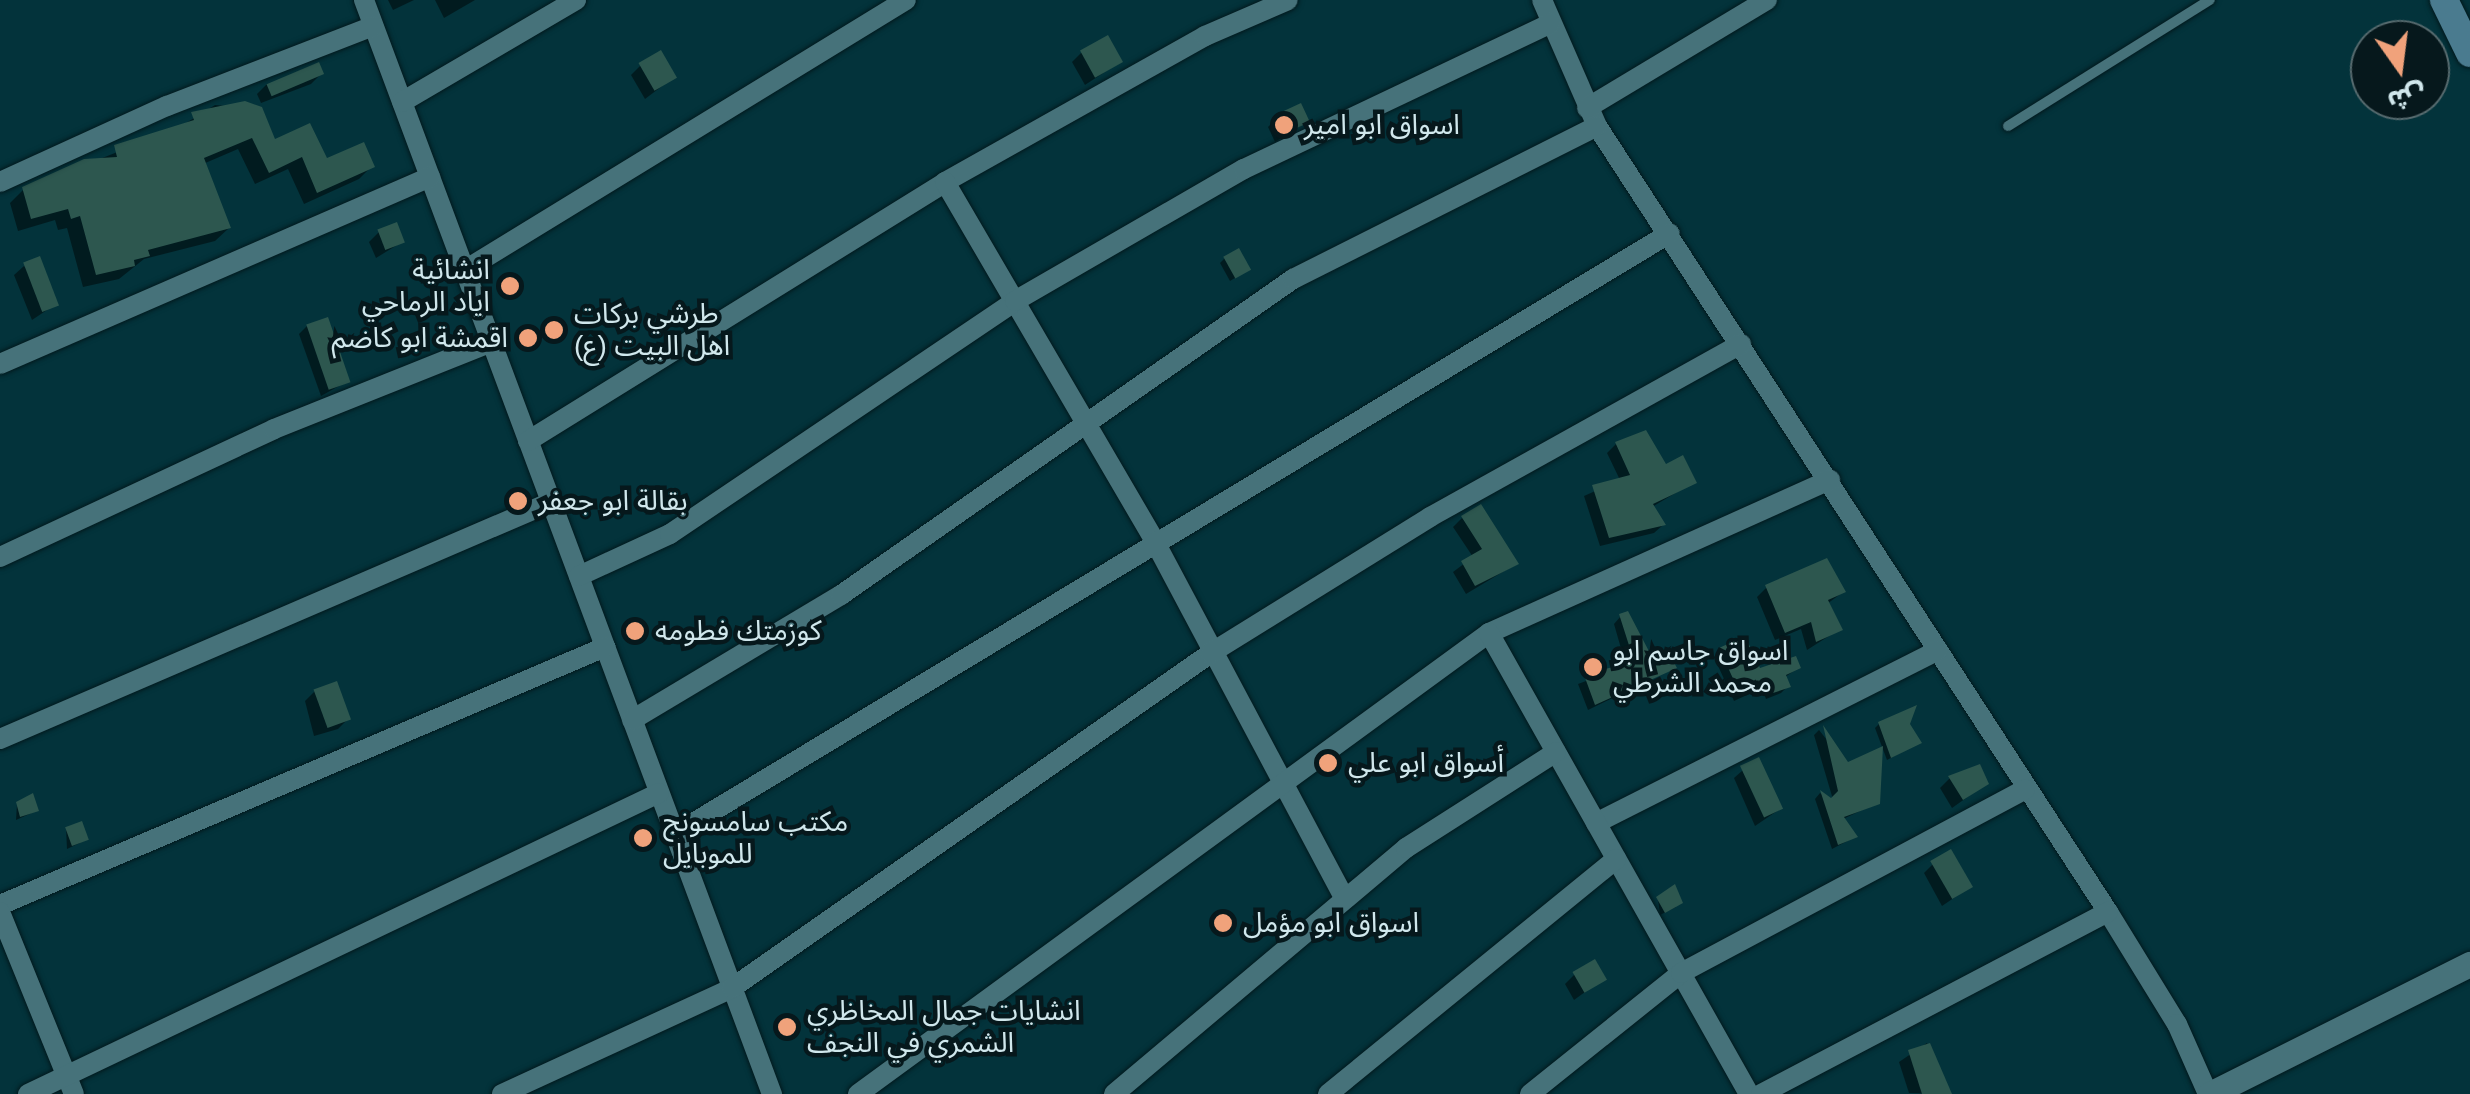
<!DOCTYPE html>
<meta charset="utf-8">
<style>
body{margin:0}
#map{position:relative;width:2470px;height:1094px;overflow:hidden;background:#03333b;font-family:Arial,"Noto Sans Arabic",sans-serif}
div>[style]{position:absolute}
.shadow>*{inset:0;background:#0007}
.building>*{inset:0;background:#2d574f;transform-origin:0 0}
.roads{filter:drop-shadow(0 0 2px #03191d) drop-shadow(0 0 2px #03191d)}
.service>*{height:10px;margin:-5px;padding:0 5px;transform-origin:5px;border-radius:5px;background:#46727a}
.minor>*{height:20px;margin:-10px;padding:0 10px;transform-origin:10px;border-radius:10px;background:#46727a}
.tertiary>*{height:25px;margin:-12.5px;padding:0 12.5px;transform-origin:12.5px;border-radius:12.5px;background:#46727a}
.secondary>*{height:28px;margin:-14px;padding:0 14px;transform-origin:14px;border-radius:14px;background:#4a7b8f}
.dots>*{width:28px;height:28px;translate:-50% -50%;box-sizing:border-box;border:5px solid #06181c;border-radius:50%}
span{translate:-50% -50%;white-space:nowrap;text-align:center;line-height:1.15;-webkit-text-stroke:9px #06181c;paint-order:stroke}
.poi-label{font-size:28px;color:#d0e7ec}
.left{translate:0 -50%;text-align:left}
.right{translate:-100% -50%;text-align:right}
.north{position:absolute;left:2350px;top:20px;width:100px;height:100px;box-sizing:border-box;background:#06181c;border:2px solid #576b6f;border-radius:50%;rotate:166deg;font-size:28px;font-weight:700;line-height:40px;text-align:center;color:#d0e7ec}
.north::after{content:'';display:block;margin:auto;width:35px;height:45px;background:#f0a27b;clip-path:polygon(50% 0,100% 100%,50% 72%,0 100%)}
</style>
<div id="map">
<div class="shadow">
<div style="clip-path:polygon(388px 0,414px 0,393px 10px)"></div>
<div style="clip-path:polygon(435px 0,475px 0,444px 18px)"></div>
<div style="clip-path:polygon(1082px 52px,1120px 62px,1085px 85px,1072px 62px)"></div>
<div style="clip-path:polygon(641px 65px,674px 77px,645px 99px,631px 75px)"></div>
<div style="clip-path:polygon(321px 74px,311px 84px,261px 103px,257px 94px,267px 84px)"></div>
<div style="clip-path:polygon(215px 105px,260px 109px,274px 143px,326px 161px,372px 166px,359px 179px,304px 204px,288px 169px,255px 184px,238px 149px,203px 164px,229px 228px,215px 241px,144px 259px,119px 279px,83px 287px,67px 228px,58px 230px,55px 220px,18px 231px,10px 203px,24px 189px,178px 128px)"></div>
<div style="clip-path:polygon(1277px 118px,1307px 122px,1275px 142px,1268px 127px)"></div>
<div style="clip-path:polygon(379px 232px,402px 242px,376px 258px,369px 242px)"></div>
<div style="clip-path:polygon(1225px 258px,1248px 270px,1230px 281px,1220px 263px)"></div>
<div style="clip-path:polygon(24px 266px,56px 304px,32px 320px,14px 275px)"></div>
<div style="clip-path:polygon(307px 326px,348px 381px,321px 396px,299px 334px)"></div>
<div style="clip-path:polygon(1616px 444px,1694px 482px,1652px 507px,1663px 525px,1654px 533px,1600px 546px,1584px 496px,1620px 480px,1607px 453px)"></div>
<div style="clip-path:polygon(1462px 518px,1516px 564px,1466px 594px,1453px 572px,1473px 557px,1453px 527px)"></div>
<div style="clip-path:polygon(1767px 587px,1843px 592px,1827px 604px,1840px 629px,1807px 650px,1801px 629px,1775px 640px,1757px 597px)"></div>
<div style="clip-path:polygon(1621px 616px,1652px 662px,1674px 668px,1588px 710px,1578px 684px,1626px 666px,1614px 624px)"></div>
<div style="clip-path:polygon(1721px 650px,1759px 672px,1798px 668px,1785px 677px,1788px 686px,1781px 693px,1766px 699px,1762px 688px,1734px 701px,1714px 657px)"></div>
<div style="clip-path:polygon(315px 691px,348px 719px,338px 729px,314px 736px,305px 701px)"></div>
<div style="clip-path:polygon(1879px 724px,1907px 724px,1919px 743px,1887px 760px,1875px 728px)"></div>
<div style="clip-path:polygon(1819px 730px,1877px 803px,1843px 819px,1855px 837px,1832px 849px,1815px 799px,1820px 793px,1834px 803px,1814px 735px)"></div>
<div style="clip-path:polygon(1743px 770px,1780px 809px,1755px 826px,1734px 778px)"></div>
<div style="clip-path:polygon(1950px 778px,1986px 784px,1952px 808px,1940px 788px)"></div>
<div style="clip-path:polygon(17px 804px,36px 811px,16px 820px)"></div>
<div style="clip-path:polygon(66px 828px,86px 840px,67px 849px)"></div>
<div style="clip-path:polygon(1933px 864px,1970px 887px,1942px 906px,1924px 873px)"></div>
<div style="clip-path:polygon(1658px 899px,1676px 907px,1660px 915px)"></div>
<div style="clip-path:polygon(1575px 974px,1603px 979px,1574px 1000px,1565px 984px)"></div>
<div style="clip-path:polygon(1927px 1043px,1948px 1089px,1943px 1094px,1909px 1093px,1899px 1062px)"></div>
</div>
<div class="building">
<div style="left:1108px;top:35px;width:31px;height:32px;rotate:61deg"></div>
<div style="left:661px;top:50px;width:32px;height:26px;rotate:60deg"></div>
<div style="left:319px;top:62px;width:13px;height:57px;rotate:67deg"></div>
<div style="clip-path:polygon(245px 101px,262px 107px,275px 139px,310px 123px,327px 158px,364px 142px,375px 167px,317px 193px,302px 157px,269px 173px,252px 138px,204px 158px,231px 228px,148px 250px,150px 256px,134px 260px,135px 266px,96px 275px,80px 216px,71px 219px,68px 209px,31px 219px,22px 187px,84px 159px,117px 157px,114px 145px,194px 120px,191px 112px)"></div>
<div style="left:1301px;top:103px;width:21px;height:28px;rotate:65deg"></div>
<div style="left:397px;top:222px;width:22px;height:21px;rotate:69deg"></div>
<div style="left:1239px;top:248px;width:25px;height:18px;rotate:61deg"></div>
<div style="left:40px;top:256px;width:53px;height:18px;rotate:69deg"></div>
<div style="left:328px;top:317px;width:69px;height:23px;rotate:71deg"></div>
<div style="clip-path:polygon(1646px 430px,1666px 464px,1683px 455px,1697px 483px,1653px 504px,1666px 525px,1609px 538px,1592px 485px,1630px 475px,1615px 442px)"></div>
<div style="clip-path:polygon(1481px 504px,1519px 564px,1475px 586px,1461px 561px,1482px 549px,1461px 516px)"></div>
<div style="clip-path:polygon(1827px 558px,1846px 592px,1828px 600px,1843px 630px,1816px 642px,1811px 622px,1785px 633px,1765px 585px)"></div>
<div style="clip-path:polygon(1628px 611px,1653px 659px,1668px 651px,1677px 668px,1595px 705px,1584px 675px,1634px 661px,1619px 614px)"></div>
<div style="clip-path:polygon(1745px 636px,1760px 668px,1796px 656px,1801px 668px,1786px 675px,1791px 687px,1773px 693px,1769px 683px,1741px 696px,1719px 648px)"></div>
<div style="left:337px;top:681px;width:41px;height:25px;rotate:70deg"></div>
<div style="clip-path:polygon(1917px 705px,1910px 724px,1922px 743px,1891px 758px,1878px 722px)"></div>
<div style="clip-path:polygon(1823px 725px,1848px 762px,1883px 746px,1880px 804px,1844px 817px,1858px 837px,1838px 845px,1820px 790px,1831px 798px,1838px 791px)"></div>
<div style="left:1759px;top:757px;width:57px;height:21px;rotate:65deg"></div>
<div style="clip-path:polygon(1980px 764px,1989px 784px,1963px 800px,1948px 776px)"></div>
<div style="clip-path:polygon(33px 793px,39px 811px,20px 817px,16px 802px)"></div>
<div style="left:82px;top:821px;width:20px;height:18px;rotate:70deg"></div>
<div style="left:1951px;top:849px;width:44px;height:24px;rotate:60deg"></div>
<div style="clip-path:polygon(1675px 884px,1683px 903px,1665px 913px,1656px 897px)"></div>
<div style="left:1595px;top:959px;width:24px;height:26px;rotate:60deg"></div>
<div style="clip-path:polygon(1930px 1043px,1952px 1094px,1922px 1094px,1908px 1050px)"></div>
</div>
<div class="roads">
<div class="service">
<div style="left:2008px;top:126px;width:238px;rotate:-32deg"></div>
</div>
<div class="minor">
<div style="left:364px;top:0;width:1168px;rotate:69.55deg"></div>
<div style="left:1542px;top:0;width:137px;rotate:66.4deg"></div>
<div style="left:1597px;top:126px;width:938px;rotate:56.97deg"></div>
<div style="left:2108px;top:912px;width:132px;rotate:58.4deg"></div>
<div style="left:2177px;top:1024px;width:77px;rotate:66.1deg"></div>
<div style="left:402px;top:102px;width:202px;rotate:-30.4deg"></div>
<div style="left:1587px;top:108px;width:210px;rotate:-31deg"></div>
<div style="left:0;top:182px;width:183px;rotate:-24.5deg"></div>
<div style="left:167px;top:106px;width:221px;rotate:-21.2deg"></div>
<div style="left:945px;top:182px;width:298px;rotate:-29.3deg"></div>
<div style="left:1205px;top:36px;width:90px;rotate:-23.4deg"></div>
<div style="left:465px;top:270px;width:517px;rotate:-31.48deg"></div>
<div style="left:0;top:364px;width:469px;rotate:-23.5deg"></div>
<div style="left:528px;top:441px;width:491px;rotate:-31.8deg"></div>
<div style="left:945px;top:182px;width:417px;rotate:59.7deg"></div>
<div style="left:1155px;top:542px;width:404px;rotate:62deg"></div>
<div style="left:0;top:557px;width:302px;rotate:-25deg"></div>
<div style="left:274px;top:429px;width:234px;rotate:-21.8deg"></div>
<div style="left:579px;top:576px;width:100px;rotate:-24.8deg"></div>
<div style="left:670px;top:534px;width:416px;rotate:-34deg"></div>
<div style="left:1015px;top:301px;width:264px;rotate:-30deg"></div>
<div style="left:1244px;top:169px;width:339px;rotate:-25.4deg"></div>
<div style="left:1489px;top:633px;width:374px;rotate:-24.2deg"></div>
<div style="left:632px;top:720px;width:244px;rotate:-30.9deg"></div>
<div style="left:841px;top:595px;width:552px;rotate:-34.96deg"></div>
<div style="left:1293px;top:279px;width:340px;rotate:-26.7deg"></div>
<div style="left:0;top:739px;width:600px;rotate:-23.27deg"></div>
<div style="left:1596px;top:823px;width:383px;rotate:-26.8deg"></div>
<div style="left:675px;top:834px;width:1162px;rotate:-31.13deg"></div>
<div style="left:0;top:905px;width:658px;rotate:-23.1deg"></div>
<div style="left:0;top:912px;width:196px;rotate:67.9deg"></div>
<div style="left:28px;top:1094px;width:699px;rotate:-25.5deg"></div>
<div style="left:502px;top:1094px;width:253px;rotate:-24.7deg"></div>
<div style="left:732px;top:988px;width:585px;rotate:-34.97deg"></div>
<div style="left:1211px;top:653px;width:258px;rotate:-31.8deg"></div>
<div style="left:1430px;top:517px;width:356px;rotate:-29.1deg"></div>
<div style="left:858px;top:1094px;width:781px;rotate:-36.15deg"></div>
<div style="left:1489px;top:633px;width:529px;rotate:60.58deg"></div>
<div style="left:1114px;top:1094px;width:382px;rotate:-40.1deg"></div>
<div style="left:1406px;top:848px;width:178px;rotate:-32.6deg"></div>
<div style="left:1328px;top:1094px;width:372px;rotate:-39.2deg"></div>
<div style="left:1530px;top:1094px;width:193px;rotate:-38.7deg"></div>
<div style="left:1681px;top:973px;width:390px;rotate:-28.1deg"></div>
<div style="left:1761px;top:1094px;width:392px;rotate:-27.7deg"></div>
</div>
<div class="tertiary">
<div style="left:2210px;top:1094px;width:291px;rotate:-26.6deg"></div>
</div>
<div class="secondary">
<div style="left:2444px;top:0;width:59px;rotate:63.9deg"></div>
</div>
</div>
<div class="dots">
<div style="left:1284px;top:125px;background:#f0a27b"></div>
<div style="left:510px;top:286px;background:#f0a27b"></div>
<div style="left:554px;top:330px;background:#f0a27b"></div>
<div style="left:528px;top:338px;background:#f0a27b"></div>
<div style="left:518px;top:501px;background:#f0a27b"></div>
<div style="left:635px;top:631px;background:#f0a27b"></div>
<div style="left:1593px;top:667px;background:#f0a27b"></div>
<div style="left:1328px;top:763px;background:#f0a27b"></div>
<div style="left:643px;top:838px;background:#f0a27b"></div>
<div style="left:1223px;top:923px;background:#f0a27b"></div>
<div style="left:787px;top:1027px;background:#f0a27b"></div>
</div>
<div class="poi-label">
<span class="left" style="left:1304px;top:125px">اسواق ابو امير</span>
<span class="right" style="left:490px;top:286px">انشائية<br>اياد الرماحي</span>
<span class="left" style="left:574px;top:330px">طرشي بركات<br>اهل البيت (ع)</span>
<span class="right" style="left:508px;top:338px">اقمشة ابو كاضم</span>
<span class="left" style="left:538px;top:501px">بقالة ابو جعفر</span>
<span class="left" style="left:655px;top:631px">كوزمتك فطومه</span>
<span class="left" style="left:1613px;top:667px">اسواق جاسم ابو<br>محمد الشرطي</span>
<span class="left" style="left:1348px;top:763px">أسواق ابو علي</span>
<span class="left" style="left:663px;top:838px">مكتب سامسونج<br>للموبايل</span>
<span class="left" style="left:1243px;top:923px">اسواق ابو مؤمل</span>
<span class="left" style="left:807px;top:1027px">انشايات جمال المخاظري<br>الشمري في النجف</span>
</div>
<div class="north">ش</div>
</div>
